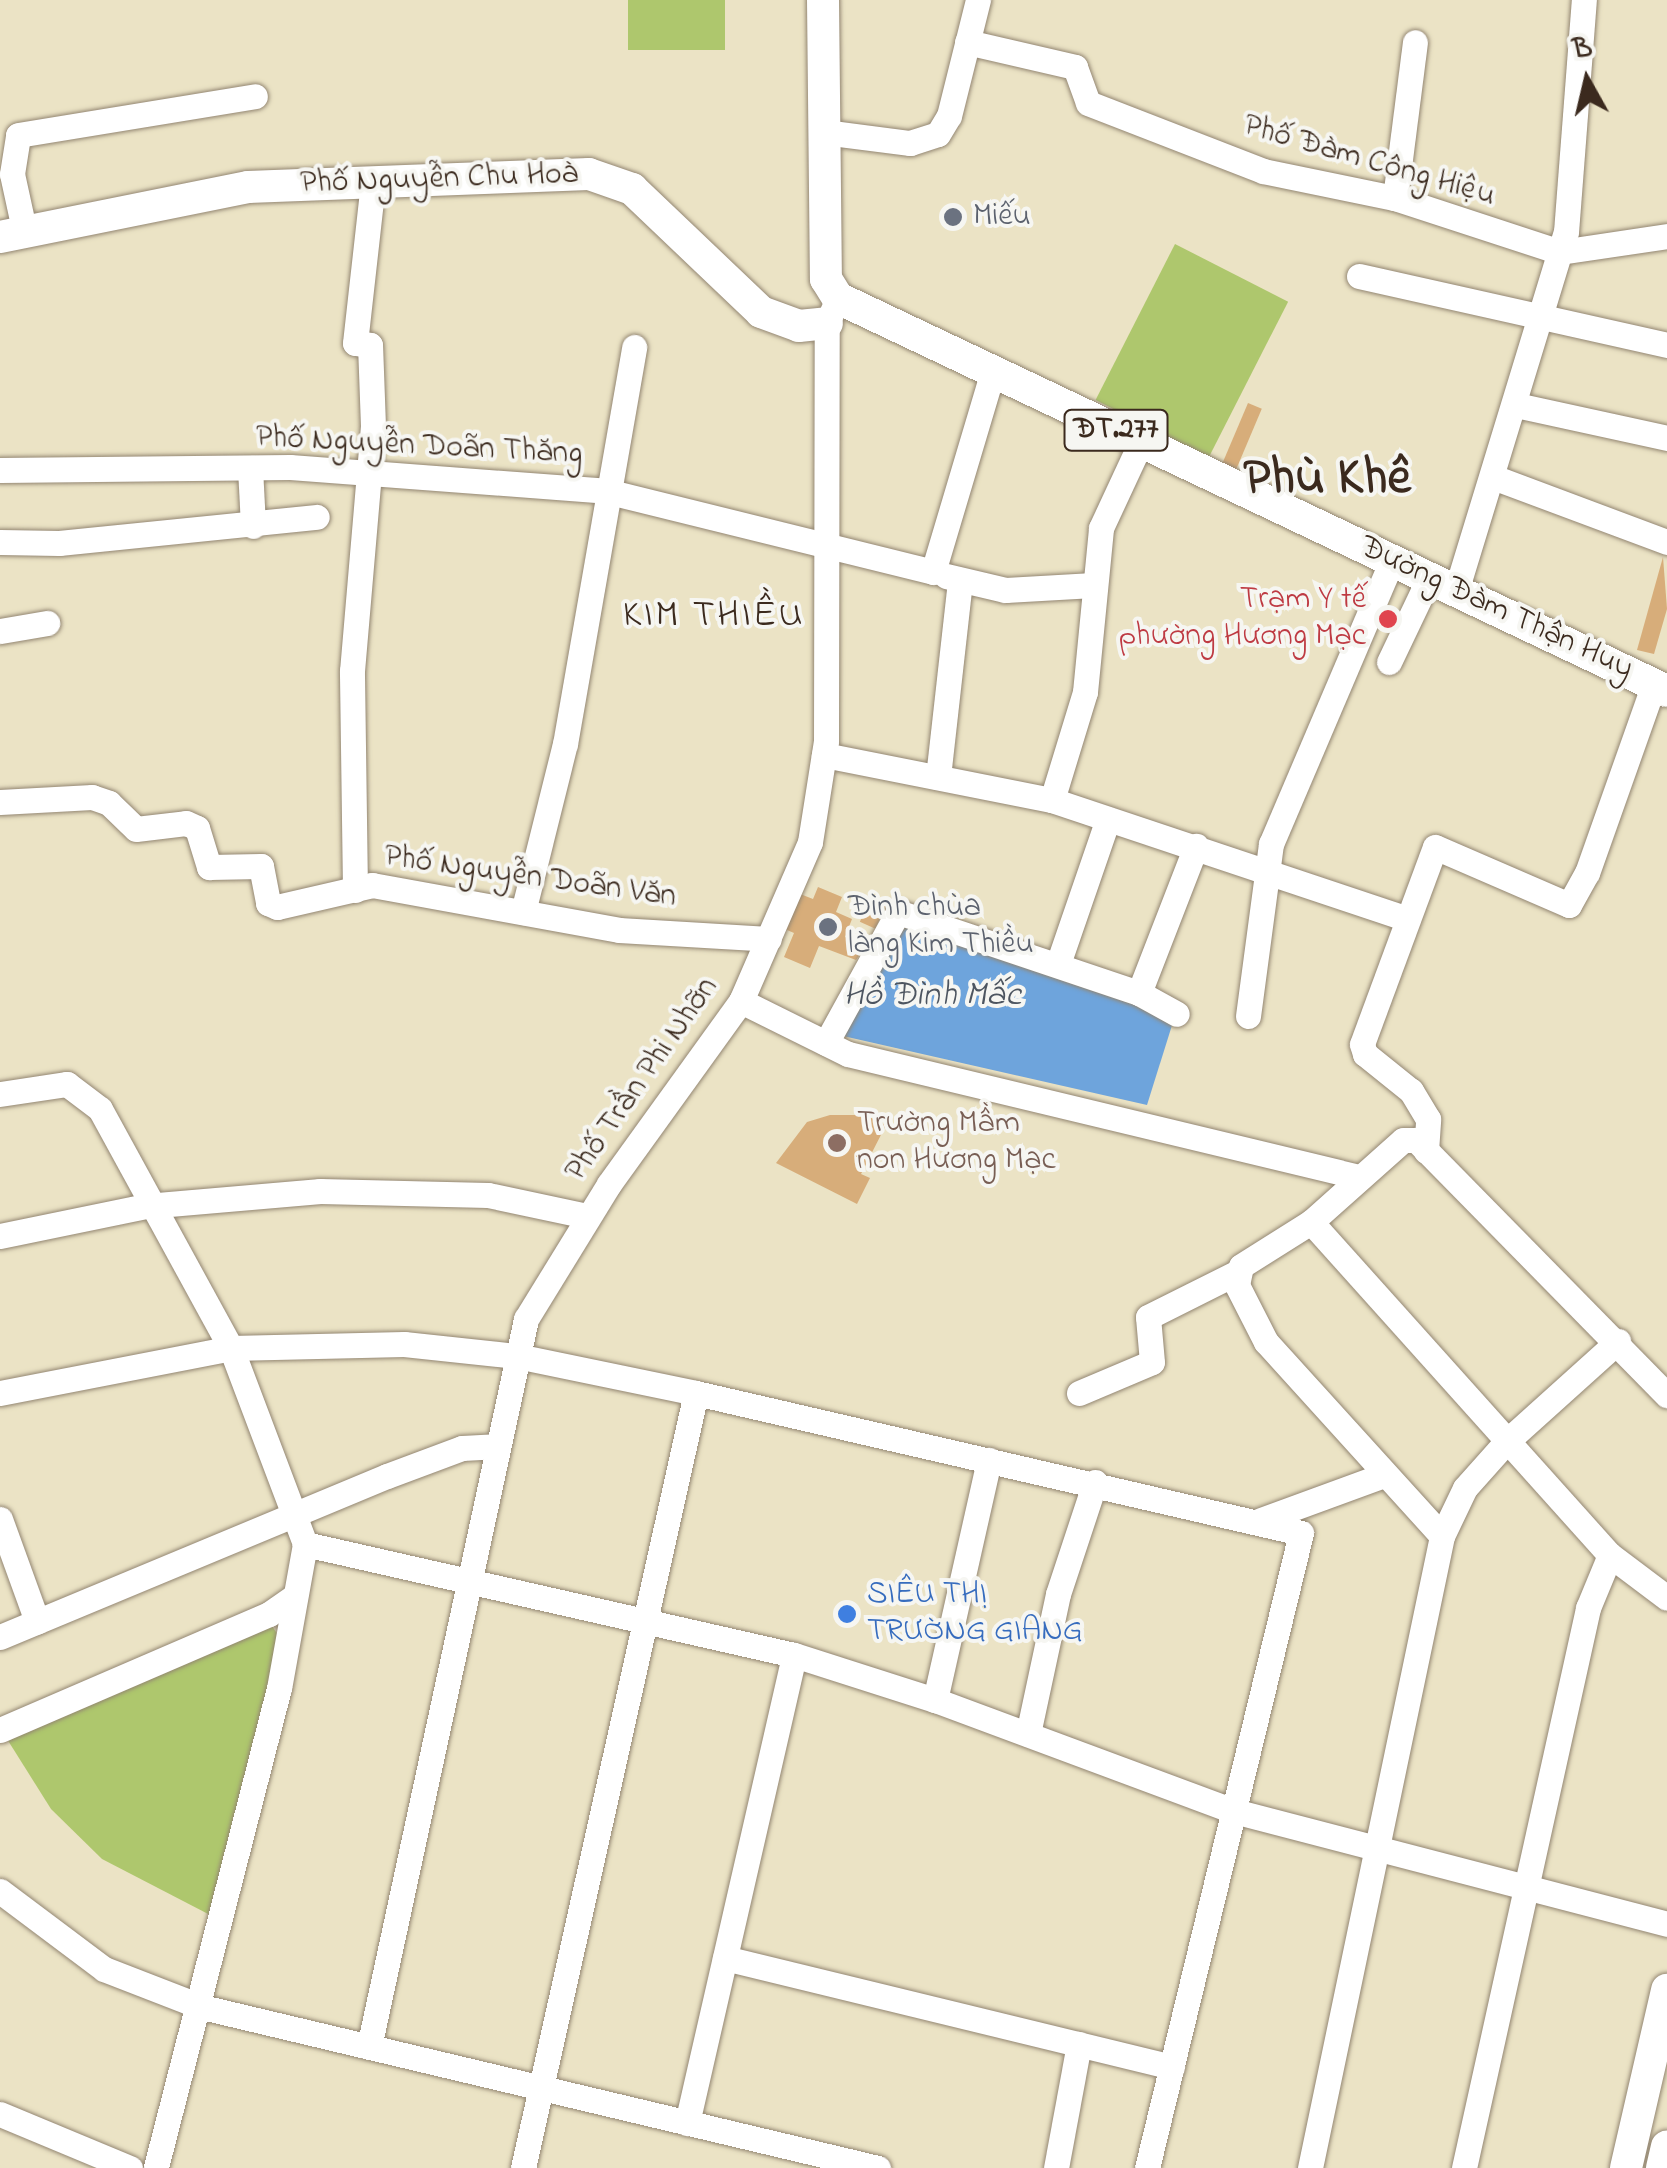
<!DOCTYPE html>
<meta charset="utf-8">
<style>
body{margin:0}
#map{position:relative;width:1667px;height:2168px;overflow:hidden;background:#ebe3c5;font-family:"Indie Flower",sans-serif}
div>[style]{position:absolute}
.green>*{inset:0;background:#aec76d;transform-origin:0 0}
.water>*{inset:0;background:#6ea4dc}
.building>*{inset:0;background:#d7ad7a;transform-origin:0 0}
.roads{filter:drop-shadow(0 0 2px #938672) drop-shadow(0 0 2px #938672)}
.minor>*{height:25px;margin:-12.5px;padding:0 12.5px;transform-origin:12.5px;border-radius:12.5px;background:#fff}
.major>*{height:32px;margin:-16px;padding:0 16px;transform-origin:16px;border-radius:16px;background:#fff}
.dots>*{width:28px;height:28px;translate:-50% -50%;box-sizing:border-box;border:5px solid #f6f6f2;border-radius:50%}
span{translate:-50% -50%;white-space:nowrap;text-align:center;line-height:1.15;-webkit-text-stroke:8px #f6f6f2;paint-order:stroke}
.shield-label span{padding:2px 8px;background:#f6f6f2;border:2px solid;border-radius:8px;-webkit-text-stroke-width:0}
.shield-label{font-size:30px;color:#3b2a1e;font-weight:700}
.street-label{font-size:32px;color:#3b2a1e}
.worship-label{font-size:32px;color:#5b616d}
.left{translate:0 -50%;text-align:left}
.health-label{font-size:32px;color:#be3a42}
.right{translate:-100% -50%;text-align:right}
.education-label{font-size:32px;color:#785e54}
.shop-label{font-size:32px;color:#366cbe}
.water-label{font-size:35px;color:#4d5560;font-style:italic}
.quarter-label{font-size:38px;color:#3b2a1e;letter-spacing:2.5px}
.town-label{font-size:52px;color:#3b2a1e;font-weight:700}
.north{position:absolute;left:1537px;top:30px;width:100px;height:100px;-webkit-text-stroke:8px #f6f6f2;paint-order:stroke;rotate:352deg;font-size:28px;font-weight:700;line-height:40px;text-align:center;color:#3b2a1e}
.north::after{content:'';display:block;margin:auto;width:35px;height:45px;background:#3b2a1e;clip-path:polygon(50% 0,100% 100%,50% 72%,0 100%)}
</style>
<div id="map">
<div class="green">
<div style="left:628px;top:0;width:97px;height:50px"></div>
<div style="left:1175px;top:244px;width:127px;height:175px;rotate:27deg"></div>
<div style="clip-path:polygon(270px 1623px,280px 1638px,212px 1916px,102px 1859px,51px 1809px,7px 1739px)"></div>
</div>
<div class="water">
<div style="clip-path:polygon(897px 925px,1130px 997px,1173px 1022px,1147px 1105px,843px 1036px)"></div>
</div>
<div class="building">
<div style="left:1248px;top:403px;width:15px;height:69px;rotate:23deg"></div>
<div style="clip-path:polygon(1663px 557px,1667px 609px,1654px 654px,1637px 650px)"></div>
<div style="clip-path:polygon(818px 887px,842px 897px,836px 912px,852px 919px,845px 937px,865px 947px,856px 960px,819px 946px,810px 968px,784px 957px,794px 933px,780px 927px,795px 892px,813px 899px)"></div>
<div style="left:870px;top:899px;width:17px;height:25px;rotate:24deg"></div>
<div style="clip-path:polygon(830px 1115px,865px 1115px,886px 1125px,861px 1174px,870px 1178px,857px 1204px,776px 1163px,807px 1122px)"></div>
</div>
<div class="roads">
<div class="minor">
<div style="left:967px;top:42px;width:111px;rotate:13deg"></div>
<div style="left:1075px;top:67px;width:38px;rotate:70deg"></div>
<div style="left:1088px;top:103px;width:188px;rotate:21.2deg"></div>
<div style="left:1263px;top:171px;width:135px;rotate:11.6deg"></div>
<div style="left:1395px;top:198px;width:174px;rotate:18.1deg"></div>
<div style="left:1560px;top:252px;width:108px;rotate:-8.5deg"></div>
<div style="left:824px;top:132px;width:87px;rotate:7.3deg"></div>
<div style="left:910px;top:143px;width:29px;rotate:-18deg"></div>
<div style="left:938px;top:134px;width:21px;rotate:-59deg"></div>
<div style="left:949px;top:116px;width:120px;rotate:-76deg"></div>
<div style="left:1395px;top:198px;width:157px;rotate:-82.7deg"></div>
<div style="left:24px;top:229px;width:56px;rotate:-102.3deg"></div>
<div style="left:12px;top:174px;width:39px;rotate:-81deg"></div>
<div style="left:18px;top:135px;width:240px;rotate:-9.3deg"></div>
<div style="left:1359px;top:276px;width:316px;rotate:12.6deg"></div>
<div style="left:1516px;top:405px;width:155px;rotate:12.3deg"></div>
<div style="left:250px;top:468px;width:58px;rotate:87deg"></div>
<div style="left:0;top:470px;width:290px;rotate:-0.6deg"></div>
<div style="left:290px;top:467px;width:317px;rotate:4.3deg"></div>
<div style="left:606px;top:491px;width:337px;rotate:13.9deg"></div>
<div style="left:933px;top:572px;width:210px;rotate:-73.4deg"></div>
<div style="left:1493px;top:477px;width:186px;rotate:20.5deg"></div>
<div style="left:0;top:542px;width:59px;rotate:1deg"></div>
<div style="left:59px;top:543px;width:259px;rotate:-5.8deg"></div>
<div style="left:946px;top:576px;width:61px;rotate:13.3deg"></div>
<div style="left:1005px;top:590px;width:89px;rotate:-3.2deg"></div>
<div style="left:1456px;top:591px;width:375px;rotate:-73deg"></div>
<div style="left:1566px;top:232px;width:233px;rotate:-85.6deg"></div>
<div style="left:0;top:631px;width:48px;rotate:-9.7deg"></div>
<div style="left:1389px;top:662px;width:93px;rotate:-64.5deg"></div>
<div style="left:824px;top:755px;width:232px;rotate:11.2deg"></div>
<div style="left:1052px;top:800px;width:374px;rotate:18.5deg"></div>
<div style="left:938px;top:777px;width:198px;rotate:-83.6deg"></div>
<div style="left:1052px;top:800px;width:113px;rotate:-73deg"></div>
<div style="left:1085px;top:692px;width:165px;rotate:-84.4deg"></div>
<div style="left:1101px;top:528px;width:95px;rotate:-65.1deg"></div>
<div style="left:0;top:802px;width:92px;rotate:-3.1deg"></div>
<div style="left:92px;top:797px;width:18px;rotate:19deg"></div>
<div style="left:109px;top:803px;width:37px;rotate:44deg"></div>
<div style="left:136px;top:829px;width:50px;rotate:-6.8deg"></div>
<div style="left:186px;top:823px;width:12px;rotate:24deg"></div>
<div style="left:197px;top:828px;width:41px;rotate:72.9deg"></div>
<div style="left:209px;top:867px;width:52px;rotate:-1.1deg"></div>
<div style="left:261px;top:866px;width:38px;rotate:79deg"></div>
<div style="left:268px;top:903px;width:10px;rotate:24deg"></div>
<div style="left:277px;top:907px;width:98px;rotate:-13deg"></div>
<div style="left:372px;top:885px;width:251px;rotate:10.3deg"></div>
<div style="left:619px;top:930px;width:150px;rotate:3.4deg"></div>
<div style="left:355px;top:890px;width:219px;rotate:-90.8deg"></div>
<div style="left:352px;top:671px;width:246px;rotate:-85.1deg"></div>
<div style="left:373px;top:426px;width:81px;rotate:-92.1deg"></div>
<div style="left:370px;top:345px;width:15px;rotate:-172deg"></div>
<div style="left:355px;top:343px;width:162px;rotate:-83.6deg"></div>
<div style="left:523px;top:912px;width:173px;rotate:-76deg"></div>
<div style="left:565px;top:744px;width:403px;rotate:-80.1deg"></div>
<div style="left:1058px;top:964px;width:153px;rotate:-71deg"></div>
<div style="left:1139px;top:993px;width:158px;rotate:-68.8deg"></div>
<div style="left:741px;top:1001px;width:119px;rotate:26.4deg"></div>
<div style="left:848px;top:1054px;width:526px;rotate:13.53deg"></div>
<div style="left:1248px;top:1016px;width:174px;rotate:-82.4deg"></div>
<div style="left:1271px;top:844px;width:309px;rotate:-66.9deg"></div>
<div style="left:826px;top:1043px;width:149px;rotate:-61.2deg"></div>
<div style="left:898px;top:912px;width:254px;rotate:18.6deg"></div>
<div style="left:1139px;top:993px;width:43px;rotate:28.9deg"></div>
<div style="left:0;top:1094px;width:68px;rotate:-8.5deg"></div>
<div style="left:67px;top:1084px;width:41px;rotate:37.1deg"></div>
<div style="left:100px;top:1109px;width:273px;rotate:61.3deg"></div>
<div style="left:231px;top:1348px;width:210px;rotate:69.3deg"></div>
<div style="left:305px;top:1544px;width:146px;rotate:100.2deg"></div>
<div style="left:279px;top:1688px;width:496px;rotate:104.4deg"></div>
<div style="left:1426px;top:1151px;width:32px;rotate:-86deg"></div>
<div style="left:1428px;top:1119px;width:33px;rotate:-121deg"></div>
<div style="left:1411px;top:1091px;width:59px;rotate:-141.2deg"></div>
<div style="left:1365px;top:1054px;width:10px;rotate:-107deg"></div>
<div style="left:1362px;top:1044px;width:210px;rotate:-69.7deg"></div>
<div style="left:1435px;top:847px;width:146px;rotate:23.4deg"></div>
<div style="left:1569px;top:905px;width:37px;rotate:-61deg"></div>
<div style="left:1587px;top:873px;width:201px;rotate:-70.5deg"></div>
<div style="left:1311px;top:1222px;width:448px;rotate:48.1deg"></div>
<div style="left:1610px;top:1555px;width:71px;rotate:37deg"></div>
<div style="left:0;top:1236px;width:149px;rotate:-11.6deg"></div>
<div style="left:146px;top:1206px;width:175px;rotate:-4.9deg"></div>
<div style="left:320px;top:1191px;width:168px;rotate:1.4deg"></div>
<div style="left:488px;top:1195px;width:101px;rotate:12deg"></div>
<div style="left:0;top:1393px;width:235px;rotate:-11deg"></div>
<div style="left:231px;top:1348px;width:173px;rotate:-1.3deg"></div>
<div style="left:404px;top:1344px;width:114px;rotate:6.1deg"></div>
<div style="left:517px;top:1356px;width:183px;rotate:11.7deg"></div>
<div style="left:696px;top:1393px;width:621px;rotate:13.03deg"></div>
<div style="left:1301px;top:1533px;width:653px;rotate:103.63deg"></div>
<div style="left:1079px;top:1393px;width:79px;rotate:-23deg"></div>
<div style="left:1152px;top:1362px;width:45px;rotate:-95.1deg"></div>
<div style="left:1148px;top:1317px;width:98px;rotate:-26.6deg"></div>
<div style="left:0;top:1519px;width:109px;rotate:70.1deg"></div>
<div style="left:1261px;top:1520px;width:128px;rotate:-20.1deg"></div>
<div style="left:1442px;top:1536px;width:262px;rotate:-132.2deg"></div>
<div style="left:1266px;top:1342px;width:64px;rotate:-117deg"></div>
<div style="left:1237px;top:1285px;width:19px;rotate:-78deg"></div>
<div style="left:1241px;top:1266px;width:83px;rotate:-32.2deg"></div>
<div style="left:1311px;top:1222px;width:123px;rotate:-41.7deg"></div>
<div style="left:1403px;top:1140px;width:13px"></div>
<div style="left:1416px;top:1140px;width:358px;rotate:45.5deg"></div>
<div style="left:305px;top:1544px;width:501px;rotate:12.79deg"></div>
<div style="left:794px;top:1655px;width:148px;rotate:17.7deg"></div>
<div style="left:935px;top:1700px;width:319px;rotate:20.4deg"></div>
<div style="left:1234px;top:1811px;width:448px;rotate:14.6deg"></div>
<div style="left:0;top:1637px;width:419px;rotate:-22.6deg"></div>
<div style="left:387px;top:1476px;width:80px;rotate:-20.5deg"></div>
<div style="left:462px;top:1448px;width:33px;rotate:-3deg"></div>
<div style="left:935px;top:1700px;width:246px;rotate:-77.3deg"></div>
<div style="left:0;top:1730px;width:293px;rotate:-23.3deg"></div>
<div style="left:269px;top:1614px;width:32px;rotate:-35deg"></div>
<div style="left:1028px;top:1734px;width:143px;rotate:-77.9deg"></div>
<div style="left:1058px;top:1594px;width:118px;rotate:-71.7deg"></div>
<div style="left:0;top:1891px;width:130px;rotate:36.9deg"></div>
<div style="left:104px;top:1969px;width:105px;rotate:21.2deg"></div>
<div style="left:202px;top:2007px;width:695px;rotate:13.4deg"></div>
<div style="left:725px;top:1958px;width:460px;rotate:13.7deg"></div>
<div style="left:369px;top:2047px;width:745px;rotate:-77.83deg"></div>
<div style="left:526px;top:1319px;width:158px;rotate:-58.4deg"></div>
<div style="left:609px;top:1184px;width:226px;rotate:-54.2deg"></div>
<div style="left:741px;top:1001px;width:173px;rotate:-66.5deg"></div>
<div style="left:810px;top:842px;width:102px;rotate:-81deg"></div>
<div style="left:826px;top:741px;width:418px;rotate:-89.9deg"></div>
<div style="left:827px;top:323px;width:17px;rotate:-66deg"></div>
<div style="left:0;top:2114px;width:141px;rotate:22.6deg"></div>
<div style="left:687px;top:2123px;width:480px;rotate:-77.1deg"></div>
<div style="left:523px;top:2168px;width:794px;rotate:-77.42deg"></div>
<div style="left:1056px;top:2168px;width:126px;rotate:-79.5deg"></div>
<div style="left:1310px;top:2168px;width:646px;rotate:-78.2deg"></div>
<div style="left:1442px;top:1536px;width:53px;rotate:-64.4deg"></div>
<div style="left:1465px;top:1488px;width:62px;rotate:-48.3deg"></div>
<div style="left:1506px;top:1442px;width:151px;rotate:-42deg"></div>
<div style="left:1464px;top:2168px;width:574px;rotate:-77.51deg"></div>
<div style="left:1588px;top:1608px;width:57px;rotate:-67.5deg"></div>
</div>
<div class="major">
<div style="left:823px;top:0;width:279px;rotate:89.4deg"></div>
<div style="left:826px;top:279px;width:22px;rotate:58deg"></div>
<div style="left:838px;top:298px;width:917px;rotate:25.36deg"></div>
<div style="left:0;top:237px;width:253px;rotate:-11.4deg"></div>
<div style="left:248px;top:187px;width:341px;rotate:-2.2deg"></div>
<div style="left:589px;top:174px;width:46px;rotate:19.2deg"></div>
<div style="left:632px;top:189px;width:178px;rotate:43.6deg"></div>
<div style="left:761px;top:312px;width:40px;rotate:20.2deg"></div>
<div style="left:799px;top:326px;width:28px;rotate:-6deg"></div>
<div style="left:1626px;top:2168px;width:183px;rotate:-77deg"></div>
<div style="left:1662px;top:2168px;width:22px;rotate:-77deg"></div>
</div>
</div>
<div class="dots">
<div style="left:953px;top:217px;background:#6b7280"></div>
<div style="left:1388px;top:619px;background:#e0444e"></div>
<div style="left:828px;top:927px;background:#6b7280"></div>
<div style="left:837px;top:1143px;background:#8d6e63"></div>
<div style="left:847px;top:1614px;background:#3f7fe0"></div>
</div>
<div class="shield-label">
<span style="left:1116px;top:430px">ĐT.277</span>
</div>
<div class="street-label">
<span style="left:1369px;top:162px;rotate:16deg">Phố Đàm Công Hiệu</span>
<span style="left:439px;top:180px;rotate:-2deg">Phố Nguyễn Chu Hoà</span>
<span style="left:419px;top:447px;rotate:3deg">Phố Nguyễn Doãn Thăng</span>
<span style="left:1496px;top:609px;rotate:25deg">Đường Đàm Thận Huy</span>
<span style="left:530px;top:878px;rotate:8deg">Phố Nguyễn Doãn Văn</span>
<span style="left:643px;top:1080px;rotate:-55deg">Phố Trần Phi Nhỡn</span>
</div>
<div class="worship-label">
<span class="left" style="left:973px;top:217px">Miếu</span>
<span class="left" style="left:848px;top:927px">Đình chùa<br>làng Kim Thiều</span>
</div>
<div class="health-label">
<span class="right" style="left:1366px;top:619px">Trạm Y tế<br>phường Hương Mạc</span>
</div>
<div class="education-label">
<span class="left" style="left:857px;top:1143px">Trường Mầm<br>non Hương Mạc</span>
</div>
<div class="shop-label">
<span class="left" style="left:867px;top:1614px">SIÊU THỊ<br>TRƯỜNG GIANG</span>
</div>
<div class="water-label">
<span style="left:932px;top:996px">Hồ Đình Mấc</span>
</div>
<div class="quarter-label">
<span style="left:714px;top:617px">KIM THIỀU</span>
</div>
<div class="town-label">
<span style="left:1327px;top:480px">Phù Khê</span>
</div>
<div class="north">B</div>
</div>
